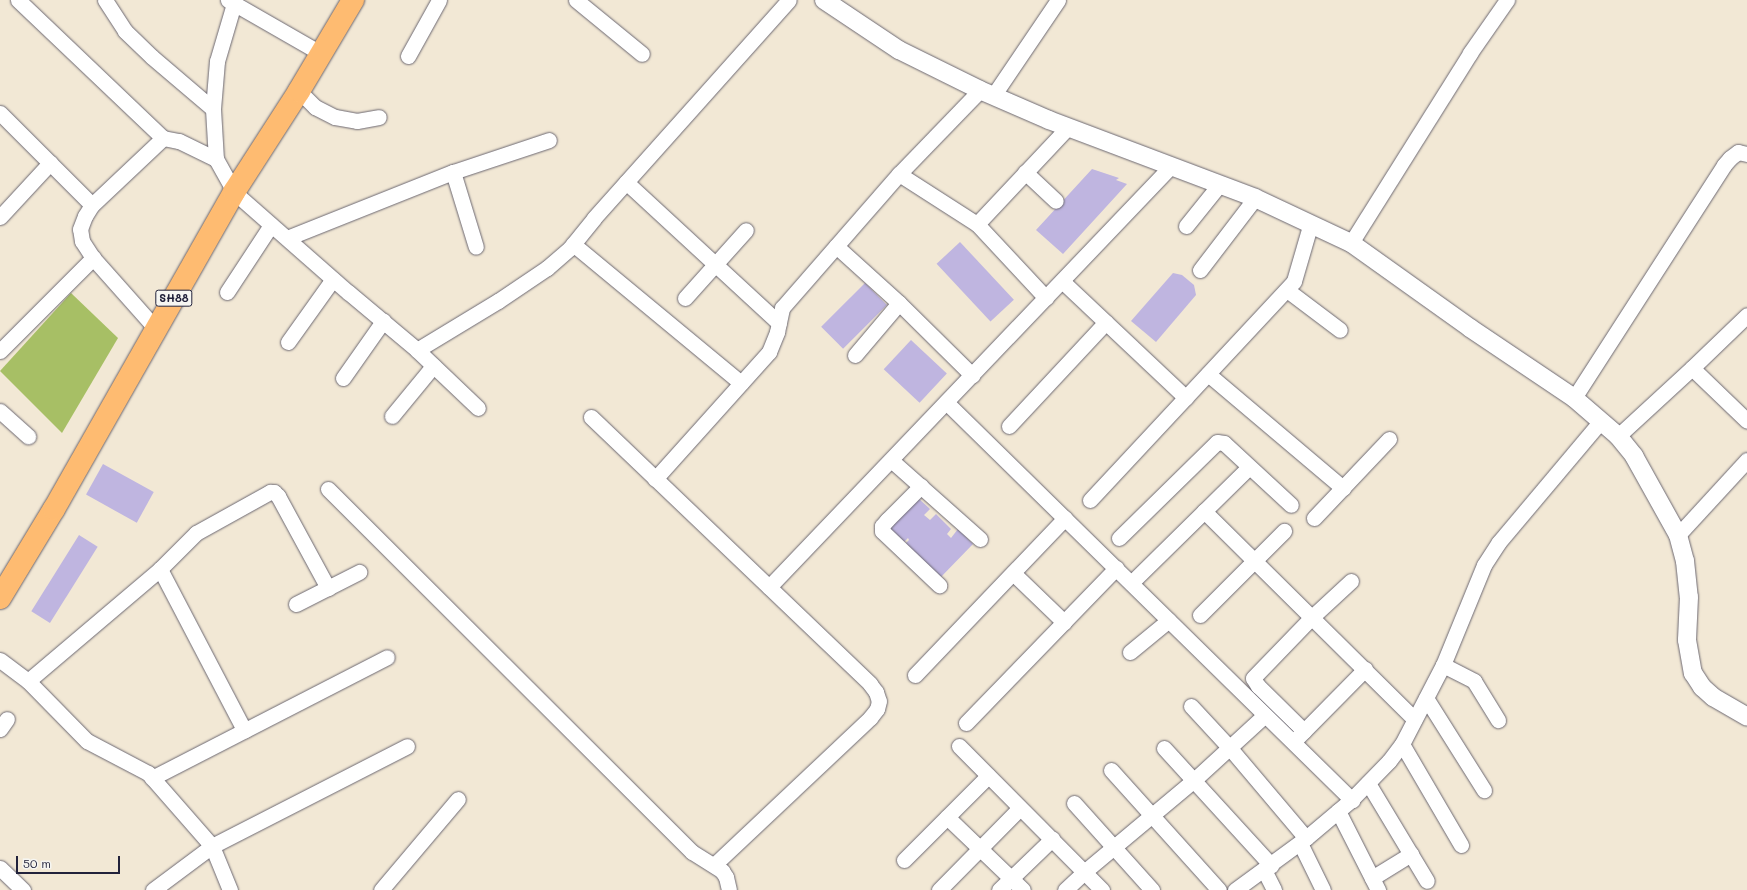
<!DOCTYPE html>
<style>
body{margin:0}
#map{position:relative;width:1747px;height:890px;overflow:hidden;background:#f2e8d5;font-family:Mali,sans-serif}
div>[style]{position:absolute}
.green>*{inset:0;background:#a7bf65}
.building>*{inset:0;background:#bfb5e0;transform-origin:0 0}
.roads{filter:drop-shadow(0 0 1px #6b6771) drop-shadow(0 0 1px #6b6771)}
.minor>*{height:15px;margin:-7.5px;padding:0 7.5px;transform-origin:7.5px;border-radius:7.5px;background:#fff}
.tertiary>*{height:18px;margin:-9px;padding:0 9px;transform-origin:9px;border-radius:9px;background:#fff}
.primary>*{height:22px;margin:-11px;padding:0 11px;transform-origin:11px;border-radius:11px;background:#febb71}
span{translate:-50% -50%;white-space:nowrap;text-align:center;line-height:1.15;-webkit-text-stroke:3.5px #f6f6f2;paint-order:stroke}
.shield-label span{padding:1px 3px;background:#f6f6f2;border:1px solid;border-radius:3px;-webkit-text-stroke-width:0}
.shield-label{font-size:11px;color:#22223b;font-weight:700}
.scale{position:absolute;left:16px;top:856px;width:104px;height:18px;box-sizing:border-box;border:2px solid #22223b;border-top:0;padding-left:5px;font-size:12px;line-height:14px;white-space:nowrap;color:#22223b;-webkit-text-stroke:3px #f6f6f2;paint-order:stroke}
</style>
<div id="map">
<div class="green">
<div style="clip-path:polygon(71px 293px,118px 338px,62px 433px,0 371px)"></div>
</div>
<div class="building">
<div style="clip-path:polygon(1092px 169px,1119px 178px,1116px 180px,1127px 184px,1063px 254px,1036px 230px)"></div>
<div style="left:960px;top:242px;width:79px;height:32px;rotate:47deg"></div>
<div style="clip-path:polygon(1173px 273px,1182px 275px,1194px 285px,1196px 295px,1156px 342px,1131px 321px)"></div>
<div style="left:865px;top:283px;width:31px;height:62px;rotate:45deg"></div>
<div style="left:911px;top:340px;width:49px;height:40px;rotate:43deg"></div>
<div style="left:103px;top:464px;width:58px;height:35px;rotate:29deg"></div>
<div style="clip-path:polygon(918px 498px,930px 509px,924px 515px,930px 520px,936px 514px,951px 529px,947px 534px,951px 538px,958px 529px,973px 544px,940px 578px,901px 548px,909px 540px,908px 538px,904px 542px,889px 529px)"></div>
<div style="left:79px;top:535px;width:22px;height:90px;rotate:32deg"></div>
</div>
<div class="roads">
<div class="minor">
<div style="left:18px;top:0;width:200px;rotate:43.6deg"></div>
<div style="left:105px;top:0;width:37px;rotate:57deg"></div>
<div style="left:125px;top:31px;width:37px;rotate:44deg"></div>
<div style="left:152px;top:57px;width:80px;rotate:40.4deg"></div>
<div style="left:228px;top:0;width:108px;rotate:29.9deg"></div>
<div style="left:235px;top:0;width:64px;rotate:106.4deg"></div>
<div style="left:217px;top:61px;width:48px;rotate:94.8deg"></div>
<div style="left:213px;top:109px;width:50px;rotate:86.6deg"></div>
<div style="left:216px;top:159px;width:38px;rotate:61deg"></div>
<div style="left:234px;top:192px;width:152px;rotate:41.3deg"></div>
<div style="left:348px;top:292px;width:90px;rotate:40deg"></div>
<div style="left:417px;top:350px;width:84px;rotate:43.6deg"></div>
<div style="left:576px;top:0;width:85px;rotate:39.3deg"></div>
<div style="left:408px;top:56px;width:64px;rotate:-61deg"></div>
<div style="left:299px;top:91px;width:23px;rotate:45deg"></div>
<div style="left:315px;top:107px;width:22px;rotate:27deg"></div>
<div style="left:335px;top:117px;width:22px;rotate:10deg"></div>
<div style="left:357px;top:121px;width:22px;rotate:-10deg"></div>
<div style="left:993px;top:96px;width:116px;rotate:-55.9deg"></div>
<div style="left:0;top:113px;width:130px;rotate:45deg"></div>
<div style="left:453px;top:172px;width:78px;rotate:73deg"></div>
<div style="left:1025px;top:172px;width:42px;rotate:43.1deg"></div>
<div style="left:899px;top:174px;width:93px;rotate:32.7deg"></div>
<div style="left:977px;top:224px;width:101px;rotate:47deg"></div>
<div style="left:626px;top:182px;width:208px;rotate:42.7deg"></div>
<div style="left:0;top:217px;width:74px;rotate:-47.2deg"></div>
<div style="left:977px;top:224px;width:133px;rotate:-46.8deg"></div>
<div style="left:1186px;top:226px;width:53px;rotate:-51.2deg"></div>
<div style="left:287px;top:238px;width:179px;rotate:-21.7deg"></div>
<div style="left:453px;top:172px;width:101px;rotate:-18.4deg"></div>
<div style="left:1351px;top:243px;width:224px;rotate:-57.9deg"></div>
<div style="left:1470px;top:53px;width:65px;rotate:-55.1deg"></div>
<div style="left:573px;top:244px;width:218px;rotate:39.6deg"></div>
<div style="left:836px;top:246px;width:85px;rotate:42.1deg"></div>
<div style="left:899px;top:303px;width:103px;rotate:44.6deg"></div>
<div style="left:1200px;top:270px;width:91px;rotate:-52.6deg"></div>
<div style="left:1062px;top:281px;width:170px;rotate:43.3deg"></div>
<div style="left:1287px;top:290px;width:66px;rotate:37deg"></div>
<div style="left:227px;top:292px;width:80px;rotate:-56.7deg"></div>
<div style="left:685px;top:298px;width:91px;rotate:-48.1deg"></div>
<div style="left:157px;top:330px;width:96px;rotate:-131.6deg"></div>
<div style="left:93px;top:258px;width:20px;rotate:-123deg"></div>
<div style="left:82px;top:241px;width:12px;rotate:-99deg"></div>
<div style="left:80px;top:229px;width:14px;rotate:-69deg"></div>
<div style="left:85px;top:216px;width:13px;rotate:-58deg"></div>
<div style="left:92px;top:205px;width:98px;rotate:-43.3deg"></div>
<div style="left:163px;top:138px;width:16px;rotate:11deg"></div>
<div style="left:179px;top:141px;width:41px;rotate:25.9deg"></div>
<div style="left:288px;top:342px;width:77px;rotate:-54.5deg"></div>
<div style="left:417px;top:350px;width:95px;rotate:-31.2deg"></div>
<div style="left:498px;top:301px;width:59px;rotate:-34deg"></div>
<div style="left:547px;top:268px;width:30px;rotate:-41deg"></div>
<div style="left:570px;top:248px;width:38px;rotate:-51deg"></div>
<div style="left:594px;top:218px;width:292px;rotate:-48.2deg"></div>
<div style="left:0;top:351px;width:132px;rotate:-45deg"></div>
<div style="left:855px;top:355px;width:68px;rotate:-49.8deg"></div>
<div style="left:1692px;top:368px;width:76px;rotate:43.9deg"></div>
<div style="left:1208px;top:374px;width:177px;rotate:40.2deg"></div>
<div style="left:343px;top:378px;width:70px;rotate:-54.9deg"></div>
<div style="left:1574px;top:398px;width:277px;rotate:-57.2deg"></div>
<div style="left:1724px;top:165px;width:9px;rotate:-49deg"></div>
<div style="left:1730px;top:158px;width:10px;rotate:-37deg"></div>
<div style="left:1738px;top:152px;width:9px;rotate:13deg"></div>
<div style="left:946px;top:402px;width:569px;rotate:44.43deg"></div>
<div style="left:0;top:411px;width:38px;rotate:42deg"></div>
<div style="left:392px;top:416px;width:65px;rotate:-50.6deg"></div>
<div style="left:591px;top:417px;width:386px;rotate:43.7deg"></div>
<div style="left:870px;top:684px;width:10px;rotate:53deg"></div>
<div style="left:876px;top:692px;width:9px;rotate:72deg"></div>
<div style="left:879px;top:701px;width:8px;rotate:104deg"></div>
<div style="left:877px;top:709px;width:11px;rotate:128deg"></div>
<div style="left:870px;top:718px;width:214px;rotate:136.7deg"></div>
<div style="left:1009px;top:426px;width:142px;rotate:-47deg"></div>
<div style="left:1618px;top:436px;width:100px;rotate:-42.6deg"></div>
<div style="left:1692px;top:368px;width:76px;rotate:-43.9deg"></div>
<div style="left:891px;top:460px;width:119px;rotate:41.6deg"></div>
<div style="left:655px;top:479px;width:171px;rotate:-48.1deg"></div>
<div style="left:769px;top:352px;width:22px;rotate:-68deg"></div>
<div style="left:777px;top:332px;width:25px;rotate:-78deg"></div>
<div style="left:782px;top:308px;width:178px;rotate:-48.9deg"></div>
<div style="left:899px;top:174px;width:117px;rotate:-46deg"></div>
<div style="left:921px;top:486px;width:48px;rotate:135deg"></div>
<div style="left:887px;top:520px;width:8px;rotate:130deg"></div>
<div style="left:882px;top:526px;width:5px;rotate:90deg"></div>
<div style="left:882px;top:531px;width:79px;rotate:43.5deg"></div>
<div style="left:328px;top:489px;width:514px;rotate:44.92deg"></div>
<div style="left:692px;top:852px;width:36px;rotate:32deg"></div>
<div style="left:722px;top:871px;width:7px;rotate:56deg"></div>
<div style="left:726px;top:877px;width:13px;rotate:77deg"></div>
<div style="left:1090px;top:500px;width:299px;rotate:-47deg"></div>
<div style="left:1294px;top:281px;width:57px;rotate:-73.8deg"></div>
<div style="left:1204px;top:511px;width:296px;rotate:44.7deg"></div>
<div style="left:1314px;top:518px;width:109px;rotate:-46.5deg"></div>
<div style="left:1678px;top:535px;width:102px;rotate:-47.4deg"></div>
<div style="left:1119px;top:538px;width:137px;rotate:-44.4deg"></div>
<div style="left:1217px;top:442px;width:7px;rotate:8deg"></div>
<div style="left:1224px;top:443px;width:91px;rotate:42.8deg"></div>
<div style="left:160px;top:569px;width:182px;rotate:62.4deg"></div>
<div style="left:1013px;top:573px;width:71px;rotate:43.9deg"></div>
<div style="left:1131px;top:583px;width:165px;rotate:-44.5deg"></div>
<div style="left:769px;top:587px;width:582px;rotate:-46.32deg"></div>
<div style="left:296px;top:604px;width:71px;rotate:-26.9deg"></div>
<div style="left:1200px;top:615px;width:119px;rotate:-45deg"></div>
<div style="left:1130px;top:652px;width:50px;rotate:-39.4deg"></div>
<div style="left:0;top:660px;width:35px;rotate:37deg"></div>
<div style="left:28px;top:681px;width:84px;rotate:45.5deg"></div>
<div style="left:87px;top:741px;width:69px;rotate:27.7deg"></div>
<div style="left:148px;top:773px;width:97px;rotate:48.8deg"></div>
<div style="left:212px;top:846px;width:48px;rotate:67.8deg"></div>
<div style="left:1443px;top:665px;width:35px;rotate:27deg"></div>
<div style="left:1474px;top:681px;width:46px;rotate:58.4deg"></div>
<div style="left:915px;top:675px;width:217px;rotate:-46.3deg"></div>
<div style="left:28px;top:681px;width:173px;rotate:-40.3deg"></div>
<div style="left:160px;top:569px;width:51px;rotate:-45deg"></div>
<div style="left:196px;top:533px;width:85px;rotate:-29deg"></div>
<div style="left:270px;top:492px;width:4px"></div>
<div style="left:274px;top:492px;width:6px;rotate:45deg"></div>
<div style="left:278px;top:496px;width:105px;rotate:61.5deg"></div>
<div style="left:1426px;top:698px;width:109px;rotate:57.8deg"></div>
<div style="left:1191px;top:706px;width:56px;rotate:47.2deg"></div>
<div style="left:1229px;top:747px;width:119px;rotate:49.8deg"></div>
<div style="left:966px;top:723px;width:216px;rotate:-45.9deg"></div>
<div style="left:0;top:729px;width:12px;rotate:-55deg"></div>
<div style="left:1304px;top:731px;width:64px;rotate:-135.6deg"></div>
<div style="left:1258px;top:686px;width:9px;rotate:-122deg"></div>
<div style="left:1253px;top:678px;width:85px;rotate:-46deg"></div>
<div style="left:1312px;top:617px;width:53px;rotate:-42.7deg"></div>
<div style="left:1297px;top:738px;width:97px;rotate:-45.4deg"></div>
<div style="left:1402px;top:744px;width:117px;rotate:59.7deg"></div>
<div style="left:959px;top:746px;width:203px;rotate:45.2deg"></div>
<div style="left:1164px;top:748px;width:159px;rotate:47.6deg"></div>
<div style="left:1111px;top:770px;width:161px;rotate:48deg"></div>
<div style="left:152px;top:778px;width:264px;rotate:-27.2deg"></div>
<div style="left:1368px;top:783px;width:114px;rotate:59deg"></div>
<div style="left:1074px;top:803px;width:117px;rotate:48.1deg"></div>
<div style="left:1338px;top:811px;width:89px;rotate:63.1deg"></div>
<div style="left:947px;top:817px;width:105px;rotate:43.8deg"></div>
<div style="left:1300px;top:843px;width:52px;rotate:63.9deg"></div>
<div style="left:904px;top:860px;width:119px;rotate:-45deg"></div>
<div style="left:0;top:868px;width:32px;rotate:44deg"></div>
<div style="left:1264px;top:870px;width:22px;rotate:63deg"></div>
<div style="left:1372px;top:878px;width:46px;rotate:-31.6deg"></div>
<div style="left:153px;top:890px;width:74px;rotate:-36.7deg"></div>
<div style="left:212px;top:846px;width:219px;rotate:-27.1deg"></div>
<div style="left:381px;top:890px;width:119px;rotate:-49.8deg"></div>
<div style="left:939px;top:890px;width:115px;rotate:-45.4deg"></div>
<div style="left:999px;top:890px;width:74px;rotate:-43.9deg"></div>
<div style="left:1065px;top:890px;width:26px;rotate:-43deg"></div>
<div style="left:1084px;top:872px;width:143px;rotate:-39.9deg"></div>
<div style="left:1194px;top:780px;width:96px;rotate:-42.5deg"></div>
<div style="left:1235px;top:890px;width:88px;rotate:-36.2deg"></div>
<div style="left:1306px;top:838px;width:59px;rotate:-40.2deg"></div>
<div style="left:1351px;top:800px;width:54px;rotate:-45.7deg"></div>
<div style="left:1389px;top:761px;width:21px;rotate:-53deg"></div>
<div style="left:1402px;top:744px;width:89px;rotate:-62.6deg"></div>
<div style="left:1443px;top:665px;width:108px;rotate:-67.7deg"></div>
<div style="left:1484px;top:565px;width:27px;rotate:-57deg"></div>
<div style="left:1499px;top:542px;width:158px;rotate:-49.9deg"></div>
</div>
<div class="tertiary">
<div style="left:824px;top:0;width:90px;rotate:33.7deg"></div>
<div style="left:899px;top:50px;width:90px;rotate:26.3deg"></div>
<div style="left:980px;top:90px;width:75px;rotate:23.5deg"></div>
<div style="left:1049px;top:120px;width:220px;rotate:20.7deg"></div>
<div style="left:1255px;top:198px;width:106px;rotate:25.1deg"></div>
<div style="left:1351px;top:243px;width:146px;rotate:35.5deg"></div>
<div style="left:1470px;top:328px;width:125px;rotate:33.9deg"></div>
<div style="left:1574px;top:398px;width:58px;rotate:40.8deg"></div>
<div style="left:1618px;top:436px;width:26px;rotate:51deg"></div>
<div style="left:1634px;top:456px;width:90px;rotate:60.9deg"></div>
<div style="left:1678px;top:535px;width:27px;rotate:75deg"></div>
<div style="left:1685px;top:561px;width:36px;rotate:84deg"></div>
<div style="left:1689px;top:597px;width:43px;rotate:92.7deg"></div>
<div style="left:1687px;top:640px;width:34px;rotate:80deg"></div>
<div style="left:1693px;top:673px;width:17px;rotate:57deg"></div>
<div style="left:1702px;top:687px;width:15px;rotate:42deg"></div>
<div style="left:1713px;top:697px;width:39px;rotate:30deg"></div>
</div>
<div class="primary">
<div style="left:0;top:598px;width:104px;rotate:-58.8deg"></div>
<div style="left:54px;top:509px;width:365px;rotate:-60.4deg"></div>
<div style="left:234px;top:192px;width:120px;rotate:-57.2deg"></div>
<div style="left:299px;top:91px;width:106px;rotate:-59.3deg"></div>
</div>
</div>
<div class="shield-label">
<span style="left:174px;top:298px">SH88</span>
</div>
<div class="scale">50 m</div>
</div>
